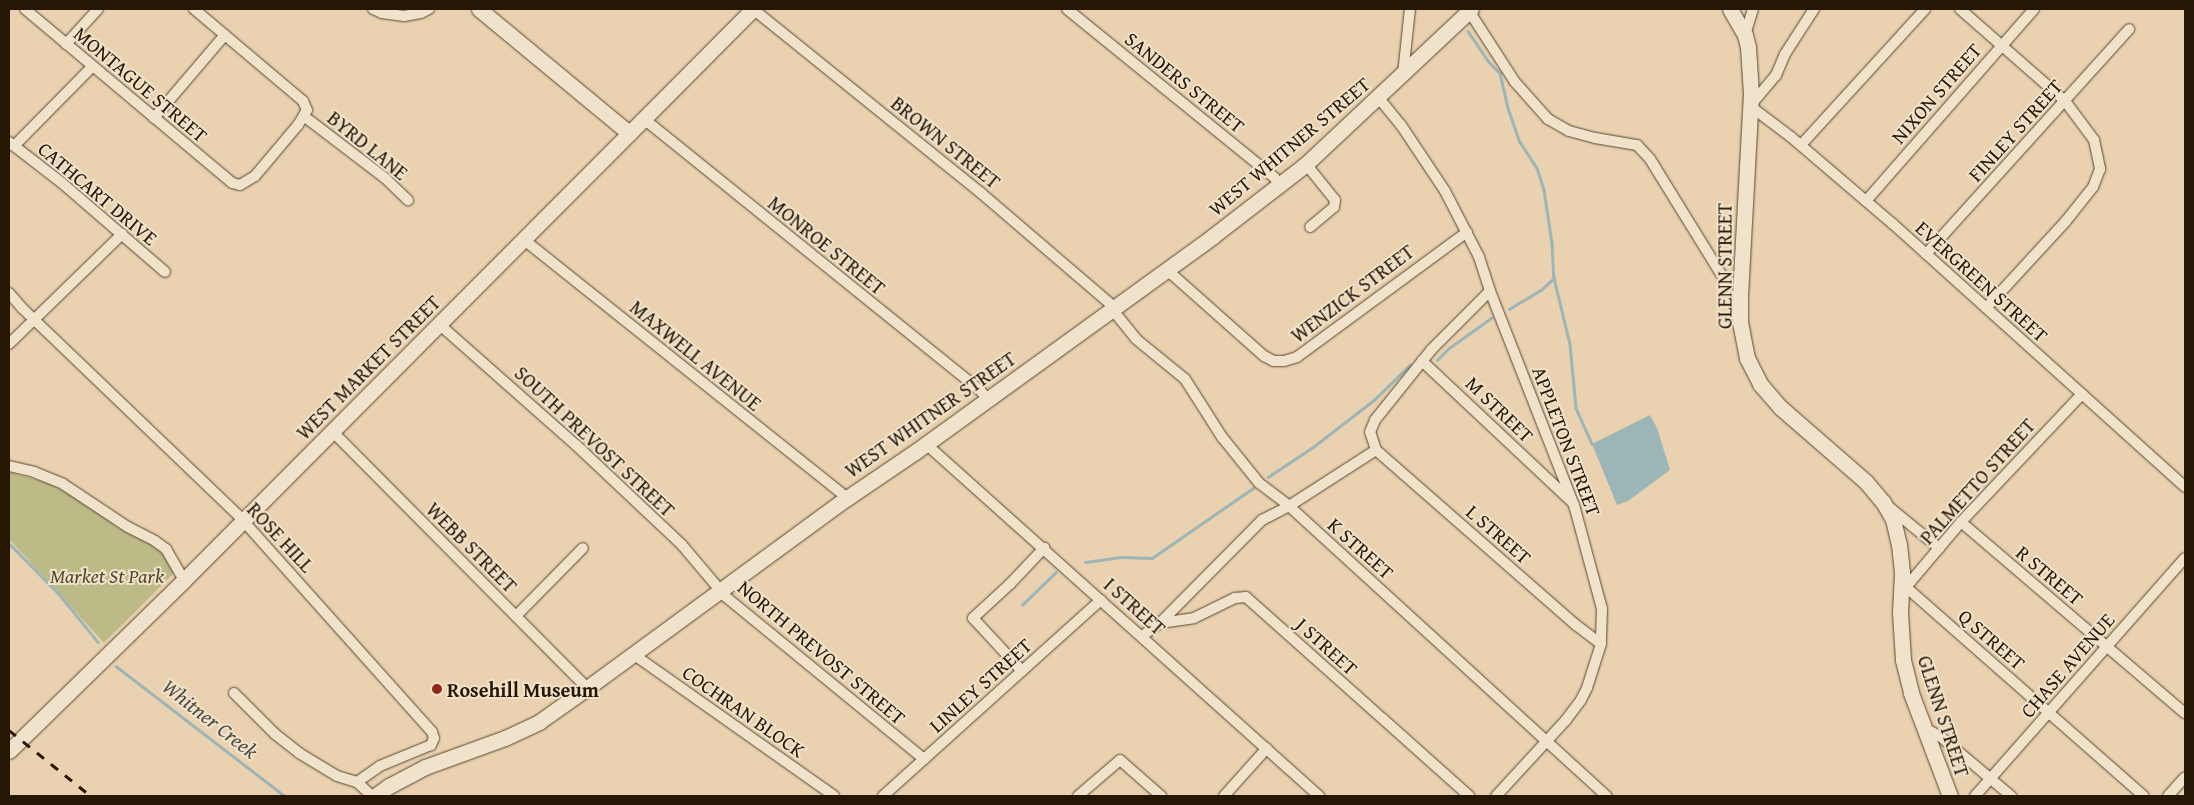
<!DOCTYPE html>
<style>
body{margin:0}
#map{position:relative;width:2194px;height:805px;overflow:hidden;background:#ead2b0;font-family:"Gentium Book Plus",serif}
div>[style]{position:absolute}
.green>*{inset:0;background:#bcba87}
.water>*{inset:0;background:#9cb5b6}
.stream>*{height:2.5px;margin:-1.25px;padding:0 1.25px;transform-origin:1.25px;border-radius:1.25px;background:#9cb5b6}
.roads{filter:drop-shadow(0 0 1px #56462f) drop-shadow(0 0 1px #56462f)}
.street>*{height:10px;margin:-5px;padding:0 5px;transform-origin:5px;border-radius:5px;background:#f1e2cc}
.secondary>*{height:15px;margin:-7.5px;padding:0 7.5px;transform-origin:7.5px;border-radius:7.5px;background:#f1e2cc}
.rail>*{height:2.5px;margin-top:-1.25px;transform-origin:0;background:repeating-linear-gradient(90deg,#251704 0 9px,transparent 0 18px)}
.dots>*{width:14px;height:14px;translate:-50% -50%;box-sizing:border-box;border:2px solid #f1e2cc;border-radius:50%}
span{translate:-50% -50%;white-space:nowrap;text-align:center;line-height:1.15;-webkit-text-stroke:4px #f1e2cc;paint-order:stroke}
.street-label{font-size:20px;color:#251704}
.park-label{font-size:20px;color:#52482b;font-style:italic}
.poi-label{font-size:20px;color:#251704;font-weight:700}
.left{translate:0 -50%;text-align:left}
.water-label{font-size:21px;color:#4f4e42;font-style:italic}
.frame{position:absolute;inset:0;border:10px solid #251704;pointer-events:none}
</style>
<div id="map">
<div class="green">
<div style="clip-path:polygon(9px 472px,48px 483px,84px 502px,118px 528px,154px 544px,164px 555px,175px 572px,104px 643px,9px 539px)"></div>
</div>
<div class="water">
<div style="clip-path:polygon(1650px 415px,1657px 428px,1670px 470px,1628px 501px,1617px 505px,1592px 444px)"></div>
</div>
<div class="stream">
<div style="left:1468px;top:31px;width:37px;rotate:56deg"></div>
<div style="left:1489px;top:62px;width:16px;rotate:45deg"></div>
<div style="left:1500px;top:73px;width:36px;rotate:77deg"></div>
<div style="left:1508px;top:108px;width:36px;rotate:71deg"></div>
<div style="left:1520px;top:142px;width:31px;rotate:57deg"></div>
<div style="left:1537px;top:168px;width:23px;rotate:72deg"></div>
<div style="left:1544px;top:190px;width:54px;rotate:81.4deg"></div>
<div style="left:1552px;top:243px;width:35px;rotate:87deg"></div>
<div style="left:1554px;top:278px;width:68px;rotate:76.4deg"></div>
<div style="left:1570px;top:344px;width:64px;rotate:84.6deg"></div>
<div style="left:1576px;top:408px;width:39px;rotate:66deg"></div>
<div style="left:1509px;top:309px;width:37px;rotate:-31deg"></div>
<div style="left:1541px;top:290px;width:18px;rotate:-43deg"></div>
<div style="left:1437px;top:360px;width:17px;rotate:-45deg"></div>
<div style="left:1449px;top:348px;width:52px;rotate:-35.5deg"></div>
<div style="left:1268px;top:477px;width:54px;rotate:-33.7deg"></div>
<div style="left:1313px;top:447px;width:78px;rotate:-37.7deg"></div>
<div style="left:1375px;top:399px;width:49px;rotate:-44.2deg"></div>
<div style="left:9px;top:543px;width:71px;rotate:45.6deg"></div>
<div style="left:59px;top:594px;width:62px;rotate:50.9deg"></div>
<div style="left:1085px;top:562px;width:36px;rotate:-8deg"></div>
<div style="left:1121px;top:557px;width:31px;rotate:2deg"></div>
<div style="left:1152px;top:558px;width:123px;rotate:-34.7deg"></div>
<div style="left:1022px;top:605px;width:47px;rotate:-44.1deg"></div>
<div style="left:116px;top:666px;width:213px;rotate:37.6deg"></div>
</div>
<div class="roads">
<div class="street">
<div style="left:25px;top:9px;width:270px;rotate:40deg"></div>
<div style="left:232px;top:183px;width:8px;rotate:14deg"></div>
<div style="left:240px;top:185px;width:17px;rotate:-31deg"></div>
<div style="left:255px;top:176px;width:67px;rotate:-49.9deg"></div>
<div style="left:298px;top:125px;width:17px;rotate:-59deg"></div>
<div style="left:307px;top:110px;width:10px;rotate:-114deg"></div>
<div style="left:303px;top:101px;width:143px;rotate:-139.8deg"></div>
<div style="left:373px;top:9px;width:10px;rotate:24deg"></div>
<div style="left:382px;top:13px;width:22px;rotate:8deg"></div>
<div style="left:404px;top:16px;width:17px;rotate:-10deg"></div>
<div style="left:421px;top:13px;width:9px;rotate:-27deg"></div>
<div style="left:753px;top:9px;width:293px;rotate:38.9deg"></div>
<div style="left:981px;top:193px;width:175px;rotate:40.6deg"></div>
<div style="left:1067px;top:9px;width:267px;rotate:39.1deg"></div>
<div style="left:1274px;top:177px;width:10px;rotate:53deg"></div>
<div style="left:1814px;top:9px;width:54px;rotate:122.8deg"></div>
<div style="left:1785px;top:54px;width:23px;rotate:113deg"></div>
<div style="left:1776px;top:75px;width:40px;rotate:130deg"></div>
<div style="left:1750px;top:106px;width:51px;rotate:37.1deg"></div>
<div style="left:1791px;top:137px;width:134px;rotate:40.5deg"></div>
<div style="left:1893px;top:224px;width:393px;rotate:42deg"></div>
<div style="left:1960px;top:9px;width:140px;rotate:41.2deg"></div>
<div style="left:2065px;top:101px;width:49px;rotate:53.4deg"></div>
<div style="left:2094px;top:140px;width:30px;rotate:78deg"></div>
<div style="left:2100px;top:169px;width:19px;rotate:111deg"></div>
<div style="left:2093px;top:187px;width:43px;rotate:128.5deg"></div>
<div style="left:2066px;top:221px;width:118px;rotate:132.6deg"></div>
<div style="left:1469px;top:11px;width:85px;rotate:57.1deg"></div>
<div style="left:1515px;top:82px;width:50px;rotate:48.3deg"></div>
<div style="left:1548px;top:119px;width:24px;rotate:30deg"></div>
<div style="left:1569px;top:131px;width:27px;rotate:15deg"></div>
<div style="left:1595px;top:138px;width:43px;rotate:9.5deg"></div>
<div style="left:1637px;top:145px;width:19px;rotate:47deg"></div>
<div style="left:1650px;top:159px;width:139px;rotate:58.3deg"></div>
<div style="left:1745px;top:35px;width:27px;rotate:-73deg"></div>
<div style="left:66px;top:44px;width:47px;rotate:-47.6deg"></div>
<div style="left:1403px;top:74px;width:65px;rotate:-83.9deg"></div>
<div style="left:1378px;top:97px;width:36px;rotate:51deg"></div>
<div style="left:1401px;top:125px;width:79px;rotate:56.3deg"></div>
<div style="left:1445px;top:191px;width:74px;rotate:62.7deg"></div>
<div style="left:1479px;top:257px;width:36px;rotate:72deg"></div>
<div style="left:1490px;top:291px;width:230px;rotate:68.6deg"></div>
<div style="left:1574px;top:505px;width:108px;rotate:74.9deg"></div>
<div style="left:1602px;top:609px;width:35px;rotate:92deg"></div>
<div style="left:1601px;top:644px;width:46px;rotate:107.7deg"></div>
<div style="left:1587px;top:688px;width:13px;rotate:117deg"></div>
<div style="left:1581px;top:700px;width:26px;rotate:127deg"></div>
<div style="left:1565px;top:721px;width:102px;rotate:132.6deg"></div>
<div style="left:305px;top:117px;width:101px;rotate:37.3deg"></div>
<div style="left:385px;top:178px;width:32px;rotate:44deg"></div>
<div style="left:154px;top:118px;width:109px;rotate:-49.5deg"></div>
<div style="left:644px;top:119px;width:432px;rotate:38.9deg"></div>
<div style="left:980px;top:390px;width:11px;rotate:52deg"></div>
<div style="left:9px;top:142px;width:67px;rotate:37.7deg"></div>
<div style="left:62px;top:183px;width:136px;rotate:40.8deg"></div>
<div style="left:1801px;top:145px;width:184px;rotate:-47.6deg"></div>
<div style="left:14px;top:146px;width:112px;rotate:-45.4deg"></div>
<div style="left:1306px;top:164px;width:46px;rotate:51.1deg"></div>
<div style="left:1335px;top:200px;width:7px;rotate:98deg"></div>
<div style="left:1334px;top:207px;width:31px;rotate:140deg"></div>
<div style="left:1866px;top:201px;width:255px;rotate:-48.8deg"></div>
<div style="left:523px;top:239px;width:415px;rotate:38.6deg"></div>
<div style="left:1926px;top:254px;width:303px;rotate:-47.9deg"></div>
<div style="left:1166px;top:269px;width:131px;rotate:41.6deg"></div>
<div style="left:1264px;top:356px;width:11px;rotate:27deg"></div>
<div style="left:1274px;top:361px;width:10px"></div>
<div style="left:1284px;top:361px;width:14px;rotate:-17deg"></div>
<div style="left:1297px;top:357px;width:211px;rotate:-36.3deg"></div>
<div style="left:9px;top:293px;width:20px;rotate:49deg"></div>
<div style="left:22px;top:308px;width:299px;rotate:43.8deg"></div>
<div style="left:238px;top:515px;width:291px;rotate:48.2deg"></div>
<div style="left:432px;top:732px;width:6px;rotate:72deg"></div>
<div style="left:434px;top:738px;width:8px;rotate:113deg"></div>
<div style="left:431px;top:745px;width:55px;rotate:157.6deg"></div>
<div style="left:380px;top:766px;width:28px;rotate:145deg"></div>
<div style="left:357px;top:782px;width:21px;rotate:43deg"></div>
<div style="left:1112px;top:309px;width:38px;rotate:51deg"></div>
<div style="left:1136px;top:339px;width:63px;rotate:39.2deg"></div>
<div style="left:1185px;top:379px;width:69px;rotate:57.5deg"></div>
<div style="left:1222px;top:437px;width:59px;rotate:51.2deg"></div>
<div style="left:1259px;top:483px;width:38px;rotate:37deg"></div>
<div style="left:1289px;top:506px;width:430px;rotate:42.4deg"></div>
<div style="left:439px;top:324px;width:183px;rotate:41.5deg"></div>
<div style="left:576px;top:445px;width:146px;rotate:43.3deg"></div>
<div style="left:682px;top:545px;width:68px;rotate:49.8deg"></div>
<div style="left:726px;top:597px;width:256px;rotate:39.3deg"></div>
<div style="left:9px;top:344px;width:158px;rotate:-44.2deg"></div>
<div style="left:1422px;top:361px;width:206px;rotate:43.2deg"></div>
<div style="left:332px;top:431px;width:362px;rotate:45.2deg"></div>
<div style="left:926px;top:444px;width:528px;rotate:41.85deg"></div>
<div style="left:1376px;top:450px;width:266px;rotate:41.2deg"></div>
<div style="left:1576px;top:625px;width:31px;rotate:37deg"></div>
<div style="left:9px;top:466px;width:26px;rotate:13deg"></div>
<div style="left:34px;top:472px;width:31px;rotate:22deg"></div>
<div style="left:63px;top:484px;width:78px;rotate:33.5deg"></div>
<div style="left:128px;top:527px;width:30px;rotate:27deg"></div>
<div style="left:155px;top:541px;width:14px;rotate:36deg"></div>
<div style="left:166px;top:549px;width:36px;rotate:60deg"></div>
<div style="left:1889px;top:507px;width:65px;rotate:39.4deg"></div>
<div style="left:1961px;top:522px;width:294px;rotate:40.5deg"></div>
<div style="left:1907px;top:588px;width:315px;rotate:41.3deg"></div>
<div style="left:1901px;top:593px;width:93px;rotate:-49.8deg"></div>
<div style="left:1961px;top:522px;width:176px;rotate:-46.6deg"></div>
<div style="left:516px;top:616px;width:95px;rotate:-45.4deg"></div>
<div style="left:1160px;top:623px;width:145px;rotate:-45.3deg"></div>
<div style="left:1262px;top:520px;width:30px;rotate:-27deg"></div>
<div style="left:1289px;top:506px;width:103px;rotate:-32.8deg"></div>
<div style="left:1376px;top:450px;width:19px;rotate:-108deg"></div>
<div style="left:1370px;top:432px;width:13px;rotate:-67deg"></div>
<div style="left:1375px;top:420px;width:90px;rotate:-51.3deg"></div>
<div style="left:1431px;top:350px;width:83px;rotate:-45deg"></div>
<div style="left:1142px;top:636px;width:22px;rotate:-36deg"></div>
<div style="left:1160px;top:623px;width:34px;rotate:-8deg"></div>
<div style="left:1194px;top:618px;width:46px;rotate:-26deg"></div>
<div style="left:1235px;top:598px;width:11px;rotate:-5deg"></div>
<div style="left:1246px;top:597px;width:299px;rotate:41.7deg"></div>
<div style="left:633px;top:654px;width:246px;rotate:35.2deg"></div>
<div style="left:1022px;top:671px;width:72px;rotate:-132.8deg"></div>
<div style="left:973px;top:618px;width:50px;rotate:-42.6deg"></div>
<div style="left:1010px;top:584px;width:50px;rotate:-46.6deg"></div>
<div style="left:234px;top:693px;width:58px;rotate:45deg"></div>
<div style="left:275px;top:734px;width:31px;rotate:38deg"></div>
<div style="left:299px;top:753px;width:44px;rotate:31.2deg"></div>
<div style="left:337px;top:776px;width:21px;rotate:17deg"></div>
<div style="left:1923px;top:727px;width:21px;rotate:29deg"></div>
<div style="left:1941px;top:737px;width:92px;rotate:40.1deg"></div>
<div style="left:883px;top:796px;width:293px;rotate:-42deg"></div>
<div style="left:1078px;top:796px;width:55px;rotate:-40.6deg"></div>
<div style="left:1120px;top:760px;width:55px;rotate:41.3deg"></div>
<div style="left:1224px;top:796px;width:64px;rotate:-48.1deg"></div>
<div style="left:1975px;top:796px;width:317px;rotate:-48.6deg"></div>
<div style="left:2168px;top:796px;width:25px;rotate:-48deg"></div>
</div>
<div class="secondary">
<div style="left:479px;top:9px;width:195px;rotate:39.6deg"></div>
<div style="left:1730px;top:9px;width:30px;rotate:60deg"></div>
<div style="left:1745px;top:35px;width:12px;rotate:76deg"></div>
<div style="left:1748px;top:47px;width:46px;rotate:86.3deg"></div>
<div style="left:1751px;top:93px;width:200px;rotate:93.1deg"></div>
<div style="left:1740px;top:293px;width:29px;rotate:90deg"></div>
<div style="left:1740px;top:322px;width:37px;rotate:79deg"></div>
<div style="left:1747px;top:358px;width:29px;rotate:63deg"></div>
<div style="left:1760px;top:384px;width:32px;rotate:49deg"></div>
<div style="left:1781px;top:408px;width:113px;rotate:41deg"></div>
<div style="left:1866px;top:482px;width:26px;rotate:50deg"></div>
<div style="left:1883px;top:502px;width:20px;rotate:60deg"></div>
<div style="left:1893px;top:519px;width:26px;rotate:77deg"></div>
<div style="left:1899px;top:544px;width:29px;rotate:84deg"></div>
<div style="left:1902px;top:573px;width:40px;rotate:92.9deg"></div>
<div style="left:1900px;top:613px;width:47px;rotate:86.3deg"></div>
<div style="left:1903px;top:660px;width:34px;rotate:76deg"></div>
<div style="left:1911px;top:693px;width:110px;rotate:69.3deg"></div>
<div style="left:9px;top:751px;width:245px;rotate:-44.3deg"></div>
<div style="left:184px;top:580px;width:806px;rotate:-45.1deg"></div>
<div style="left:375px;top:796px;width:17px;rotate:-36deg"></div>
<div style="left:389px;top:786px;width:41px;rotate:-27.8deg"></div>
<div style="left:425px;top:767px;width:85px;rotate:-19.9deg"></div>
<div style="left:505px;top:738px;width:38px;rotate:-25deg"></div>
<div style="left:539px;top:722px;width:59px;rotate:-35.3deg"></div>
<div style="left:587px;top:688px;width:322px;rotate:-36.2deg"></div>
<div style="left:847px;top:498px;width:82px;rotate:-34.1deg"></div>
<div style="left:915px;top:452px;width:368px;rotate:-35.9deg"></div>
<div style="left:1213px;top:236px;width:118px;rotate:-37.7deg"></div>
<div style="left:1306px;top:164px;width:226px;rotate:-43.2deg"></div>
</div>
</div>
<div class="rail">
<div style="left:9px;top:730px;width:105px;rotate:38.8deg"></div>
</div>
<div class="dots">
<div style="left:437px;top:689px;background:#8f2418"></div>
</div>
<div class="street-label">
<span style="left:1185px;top:82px;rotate:39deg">SANDERS STREET</span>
<span style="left:141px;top:84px;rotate:40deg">MONTAGUE STREET</span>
<span style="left:1936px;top:93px;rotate:-49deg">NIXON STREET</span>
<span style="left:2015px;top:130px;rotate:-48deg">FINLEY STREET</span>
<span style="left:946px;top:142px;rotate:39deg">BROWN STREET</span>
<span style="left:368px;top:145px;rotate:39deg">BYRD LANE</span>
<span style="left:1289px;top:146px;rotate:-40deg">WEST WHITNER STREET</span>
<span style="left:98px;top:193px;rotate:40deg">CATHCART DRIVE</span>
<span style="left:827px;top:245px;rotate:39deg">MONROE STREET</span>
<span style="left:1724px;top:266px;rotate:-90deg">GLENN STREET</span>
<span style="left:1982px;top:281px;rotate:42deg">EVERGREEN STREET</span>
<span style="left:1352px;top:293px;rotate:-37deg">WENZICK STREET</span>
<span style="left:696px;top:355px;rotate:39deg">MAXWELL AVENUE</span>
<span style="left:368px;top:367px;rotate:-45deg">WEST MARKET STREET</span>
<span style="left:1500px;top:409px;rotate:44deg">M STREET</span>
<span style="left:930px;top:414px;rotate:-35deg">WEST WHITNER STREET</span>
<span style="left:595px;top:441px;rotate:43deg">SOUTH PREVOST STREET</span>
<span style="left:1567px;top:441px;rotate:69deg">APPLETON STREET</span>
<span style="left:1977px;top:481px;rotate:-48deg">PALMETTO STREET</span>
<span style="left:1499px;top:534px;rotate:41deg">L STREET</span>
<span style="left:281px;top:537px;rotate:47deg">ROSE HILL</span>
<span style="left:472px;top:547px;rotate:45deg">WEBB STREET</span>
<span style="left:1361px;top:548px;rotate:42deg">K STREET</span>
<span style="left:2050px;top:575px;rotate:40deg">R STREET</span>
<span style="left:1135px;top:606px;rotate:42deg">I STREET</span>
<span style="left:1992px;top:639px;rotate:41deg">Q STREET</span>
<span style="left:1327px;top:646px;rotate:42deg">J STREET</span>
<span style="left:822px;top:652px;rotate:40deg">NORTH PREVOST STREET</span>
<span style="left:2067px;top:665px;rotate:-49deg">CHASE AVENUE</span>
<span style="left:980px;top:685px;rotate:-42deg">LINLEY STREET</span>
<span style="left:744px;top:711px;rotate:35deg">COCHRAN BLOCK</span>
<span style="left:1944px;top:716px;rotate:72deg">GLENN STREET</span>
</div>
<div class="park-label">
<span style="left:107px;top:575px">Market St Park</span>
</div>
<div class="poi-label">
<span class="left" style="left:447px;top:689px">Rosehill Museum</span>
</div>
<div class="water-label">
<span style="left:210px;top:719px;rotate:38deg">Whitner Creek</span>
</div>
<div class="frame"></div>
</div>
